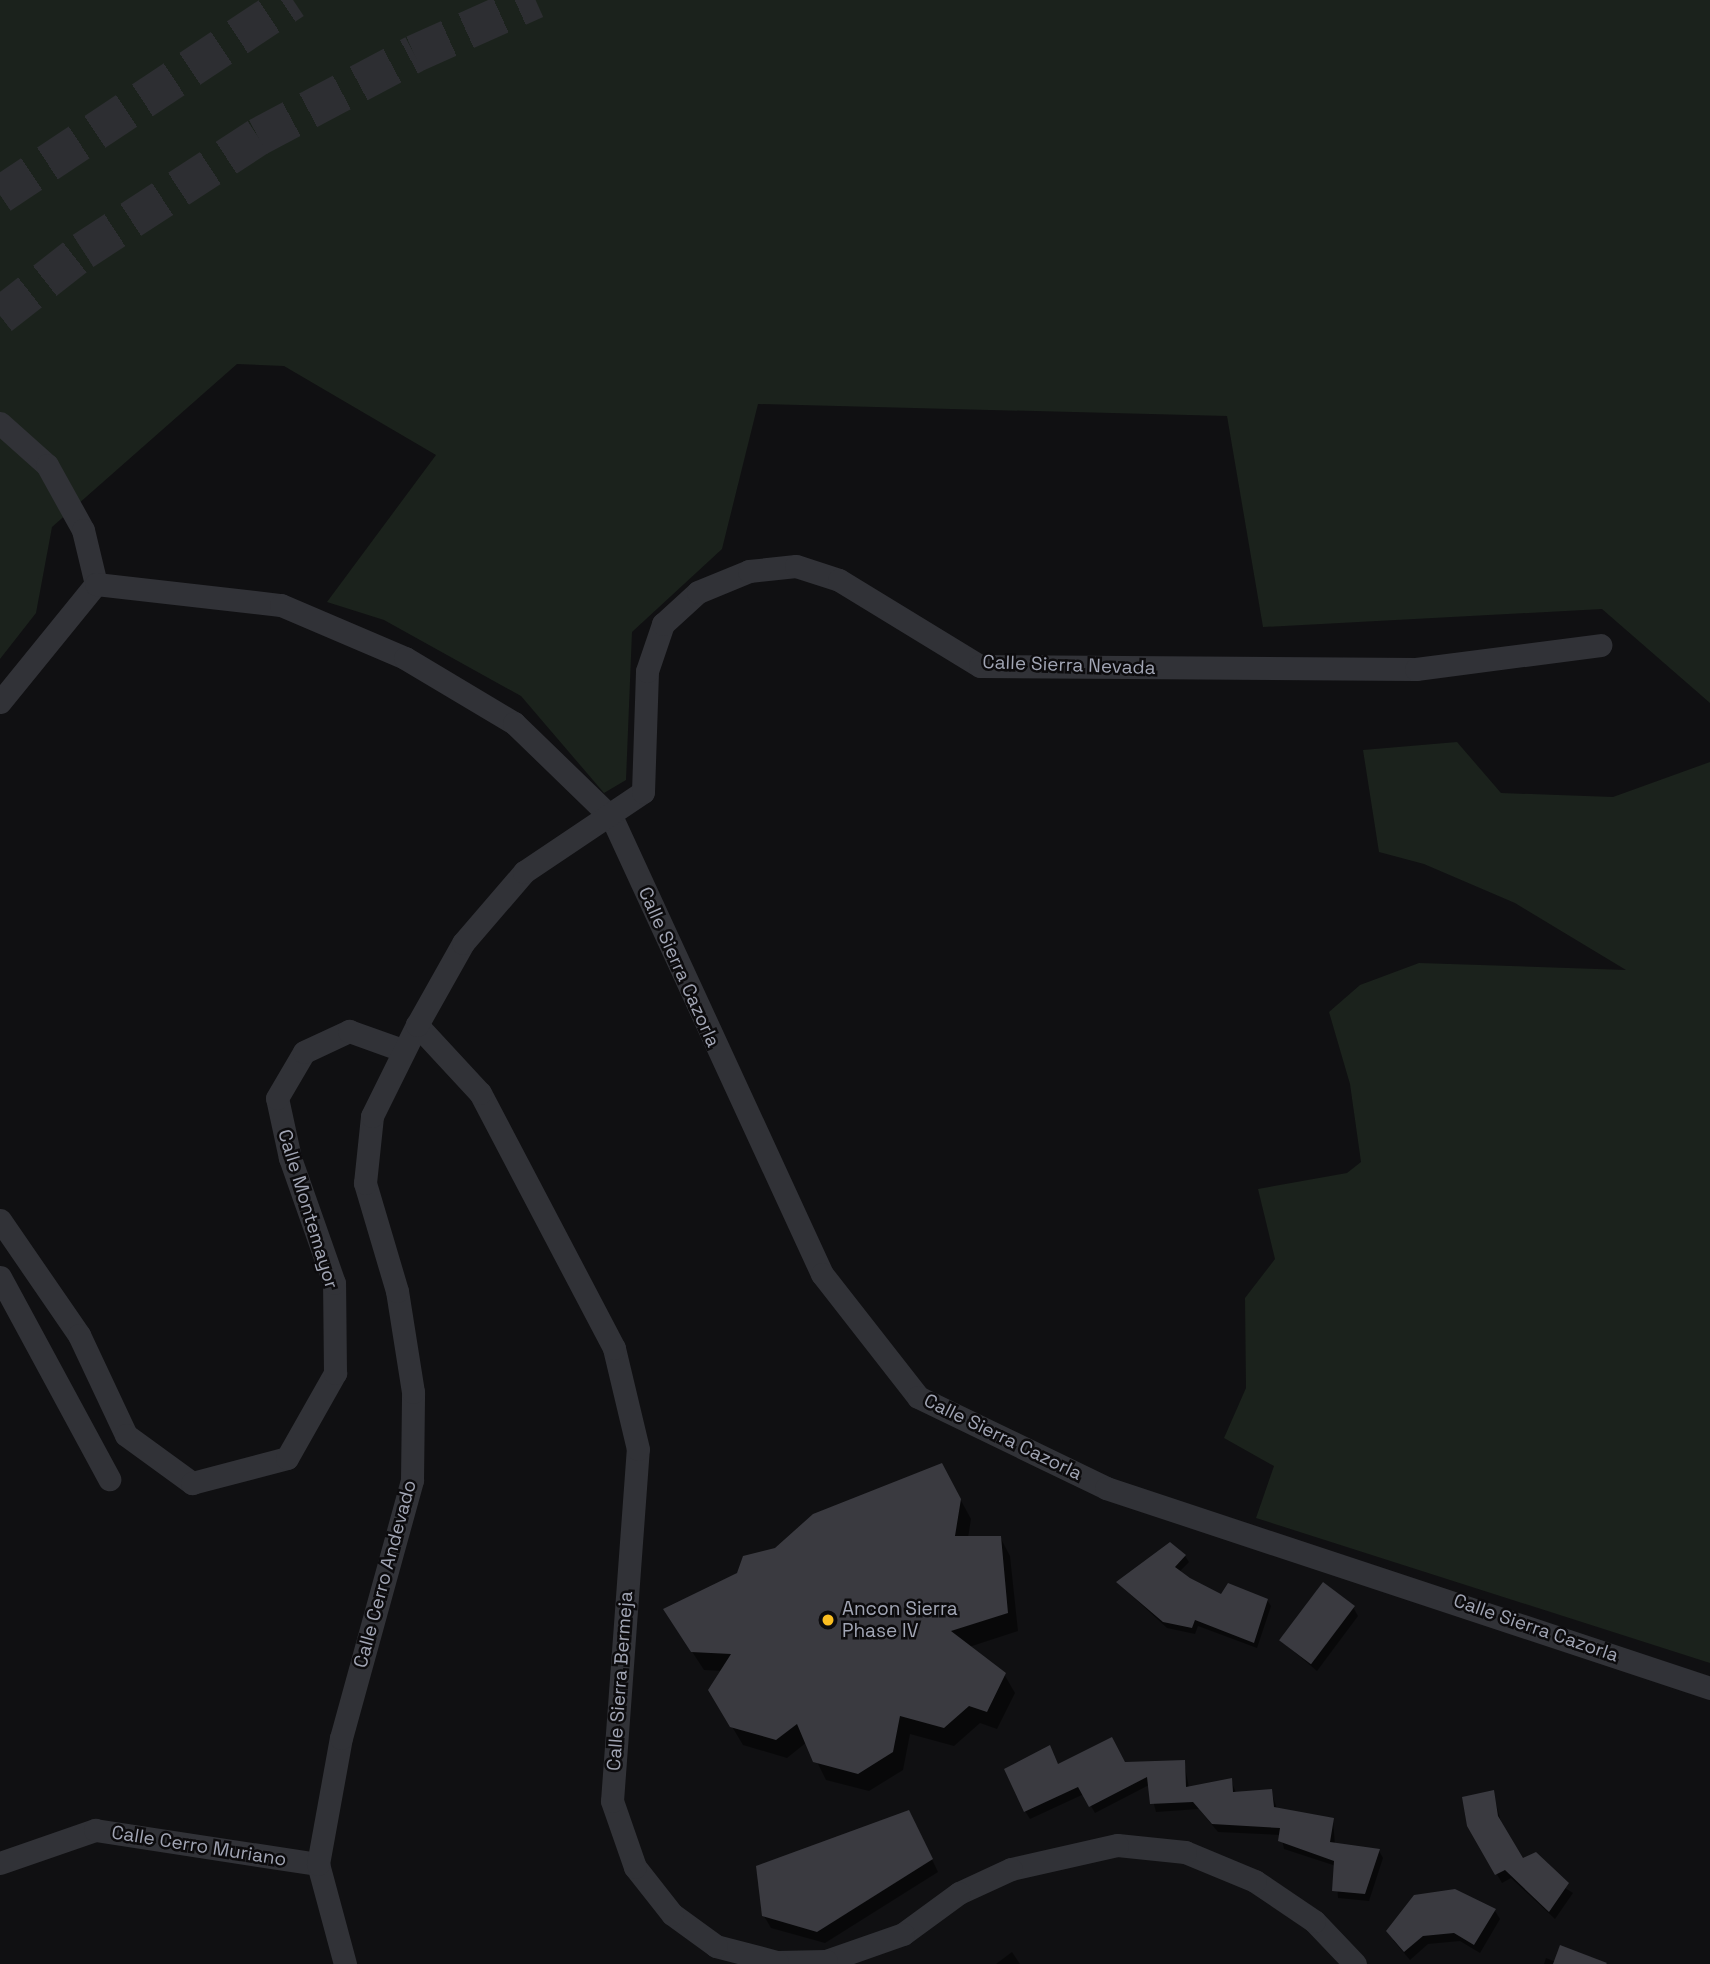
<!DOCTYPE html>
<style>
body{margin:0}
#map{position:relative;width:1710px;height:1964px;overflow:hidden;background:#101012;font-family:"Space Grotesk",sans-serif}
div>[style]{position:absolute}
.green>*{inset:0;background:#1b221c}
.shadow>*{inset:0;background:#0007}
.building>*{inset:0;background:#3a3a40;transform-origin:0 0}
.motorway-tunnel>*{height:38px;margin-top:-19px;transform-origin:0;background:repeating-linear-gradient(90deg,#2d2e32 0 38px,transparent 0 57px)}
.minor>*{height:23px;margin:-11.5px;padding:0 11.5px;transform-origin:11.5px;border-radius:11.5px;background:#313237}
.dots>*{width:19px;height:19px;translate:-50% -50%;box-sizing:border-box;border:4px solid #0c0b0d;border-radius:50%}
span{translate:-50% -50%;white-space:nowrap;text-align:center;line-height:1.15;-webkit-text-stroke:5px #0c0b0d;paint-order:stroke}
.street-label{font-size:19px;color:#a1a5b4}
.poi-label{font-size:19px;color:#a1a5b4}
.left{translate:0 -50%;text-align:left}
</style>
<div id="map">
<div class="green">
<div style="clip-path:polygon(0 0,1710px 0,1710px 703px,1602px 609px,1263px 627px,1227px 416px,758px 404px,722px 549px,632px 632px,626px 780px,604px 793px,521px 696px,384px 620px,327px 602px,436px 455px,284px 366px,237px 364px,52px 527px,36px 613px,0 659px)"></div>
<div style="clip-path:polygon(1457px 742px,1501px 793px,1613px 797px,1710px 762px,1710px 1663px,1256px 1518px,1274px 1466px,1224px 1438px,1246px 1388px,1245px 1298px,1275px 1259px,1258px 1189px,1347px 1173px,1361px 1162px,1350px 1084px,1329px 1012px,1360px 985px,1419px 963px,1626px 970px,1515px 903px,1424px 864px,1379px 852px,1363px 750px)"></div>
</div>
<div class="shadow">
<div style="clip-path:polygon(952px 1484px,971px 1519px,968px 1538px,1000px 1537px,1010px 1556px,1018px 1631px,969px 1647px,1004px 1674px,1015px 1693px,997px 1729px,980px 1723px,954px 1746px,910px 1734px,903px 1770px,869px 1791px,826px 1780px,807px 1742px,787px 1758px,743px 1745px,710px 1690px,722px 1671px,704px 1670px,676px 1627px,776px 1550px)"></div>
<div style="clip-path:polygon(1185px 1556px,1189px 1562px,1179px 1572px,1221px 1596px,1267px 1600px,1271px 1606px,1257px 1648px,1198px 1626px,1195px 1634px,1167px 1628px,1118px 1583px)"></div>
<div style="clip-path:polygon(1353px 1607px,1358px 1616px,1317px 1671px,1279px 1639px)"></div>
<div style="clip-path:polygon(1184px 1761px,1189px 1788px,1231px 1780px,1236px 1793px,1271px 1791px,1277px 1809px,1333px 1820px,1335px 1845px,1379px 1851px,1383px 1858px,1369px 1901px,1338px 1898px,1336px 1866px,1284px 1849px,1281px 1835px,1218px 1832px,1199px 1809px,1156px 1812px,1149px 1785px,1095px 1813px,1084px 1794px,1030px 1819px,1025px 1811px,1058px 1766px)"></div>
<div style="clip-path:polygon(1493px 1792px,1502px 1826px,1522px 1861px,1573px 1893px,1555px 1919px,1511px 1878px,1502px 1883px,1468px 1825px)"></div>
<div style="clip-path:polygon(915px 1824px,938px 1872px,825px 1943px,771px 1928px,764px 1916px)"></div>
<div style="clip-path:polygon(1495px 1911px,1500px 1919px,1480px 1953px,1460px 1941px,1428px 1944px,1410px 1960px,1393px 1940px)"></div>
<div style="clip-path:polygon(1012px 1952px,1020px 1964px,996px 1964px)"></div>
<div style="clip-path:polygon(1546px 1958px,1556px 1962px,1599px 1964px,1544px 1964px)"></div>
</div>
<div class="building">
<div style="clip-path:polygon(942px 1463px,961px 1499px,955px 1536px,1001px 1536px,1008px 1613px,951px 1631px,1006px 1673px,987px 1712px,969px 1706px,944px 1728px,900px 1716px,893px 1752px,858px 1774px,813px 1762px,797px 1724px,776px 1740px,730px 1727px,708px 1690px,731px 1654px,691px 1652px,663px 1609px,737px 1573px,743px 1556px,775px 1548px,813px 1514px)"></div>
<div style="clip-path:polygon(1170px 1542px,1186px 1555px,1175px 1567px,1190px 1578px,1221px 1594px,1228px 1583px,1268px 1599px,1254px 1643px,1195px 1620px,1192px 1628px,1163px 1622px,1116px 1582px)"></div>
<div style="left:1323px;top:1582px;width:40px;height:73px;rotate:37deg"></div>
<div style="clip-path:polygon(1112px 1737px,1125px 1762px,1185px 1760px,1186px 1787px,1232px 1778px,1233px 1792px,1272px 1789px,1274px 1807px,1334px 1818px,1330px 1842px,1380px 1849px,1365px 1894px,1332px 1891px,1334px 1861px,1278px 1841px,1280px 1828px,1212px 1824px,1193px 1802px,1150px 1804px,1147px 1777px,1089px 1807px,1078px 1787px,1024px 1812px,1004px 1769px,1050px 1745px,1058px 1764px)"></div>
<div style="clip-path:polygon(1494px 1790px,1498px 1816px,1523px 1858px,1536px 1852px,1569px 1883px,1549px 1912px,1505px 1870px,1495px 1875px,1467px 1826px,1462px 1797px)"></div>
<div style="clip-path:polygon(909px 1810px,933px 1859px,817px 1932px,762px 1916px,756px 1866px)"></div>
<div style="clip-path:polygon(1455px 1889px,1496px 1909px,1474px 1945px,1454px 1933px,1423px 1936px,1404px 1952px,1386px 1931px,1414px 1895px)"></div>
<div style="clip-path:polygon(1560px 1945px,1607px 1963px,1606px 1964px,1553px 1964px)"></div>
</div>
<div class="motorway-tunnel">
<div style="left:0;top:195px;width:352px;rotate:-33.6deg"></div>
<div style="left:0;top:316px;width:105px;rotate:-38.1deg"></div>
<div style="left:83px;top:251px;width:209px;rotate:-33.1deg"></div>
<div style="left:258px;top:137px;width:177px;rotate:-28deg"></div>
<div style="left:414px;top:54px;width:133px;rotate:-24.1deg"></div>
</div>
<div class="minor">
<div style="left:0;top:423px;width:63px;rotate:41.8deg"></div>
<div style="left:47px;top:465px;width:74px;rotate:61deg"></div>
<div style="left:83px;top:530px;width:56px;rotate:76.5deg"></div>
<div style="left:0;top:702px;width:152px;rotate:-50.9deg"></div>
<div style="left:96px;top:584px;width:186px;rotate:6.5deg"></div>
<div style="left:281px;top:605px;width:135px;rotate:23.1deg"></div>
<div style="left:405px;top:658px;width:127px;rotate:30.8deg"></div>
<div style="left:514px;top:723px;width:136px;rotate:44.1deg"></div>
<div style="left:612px;top:818px;width:502px;rotate:65.27deg"></div>
<div style="left:822px;top:1274px;width:156px;rotate:52deg"></div>
<div style="left:918px;top:1397px;width:209px;rotate:25.8deg"></div>
<div style="left:1106px;top:1488px;width:636px;rotate:18.32deg"></div>
<div style="left:0;top:1220px;width:140px;rotate:55.5deg"></div>
<div style="left:79px;top:1335px;width:110px;rotate:64.8deg"></div>
<div style="left:126px;top:1435px;width:82px;rotate:36deg"></div>
<div style="left:192px;top:1483px;width:98px;rotate:-14.7deg"></div>
<div style="left:287px;top:1458px;width:98px;rotate:-60.5deg"></div>
<div style="left:335px;top:1373px;width:90px;rotate:-90.6deg"></div>
<div style="left:334px;top:1283px;width:133px;rotate:-109.4deg"></div>
<div style="left:290px;top:1158px;width:61px;rotate:-102.2deg"></div>
<div style="left:277px;top:1098px;width:53px;rotate:-59.6deg"></div>
<div style="left:304px;top:1052px;width:50px;rotate:-25deg"></div>
<div style="left:349px;top:1031px;width:56px;rotate:19.7deg"></div>
<div style="left:0;top:1277px;width:230px;rotate:61.6deg"></div>
<div style="left:0;top:1863px;width:101px;rotate:-19.2deg"></div>
<div style="left:95px;top:1830px;width:226px;rotate:8.7deg"></div>
<div style="left:345px;top:1964px;width:104px;rotate:-105.1deg"></div>
<div style="left:318px;top:1864px;width:128px;rotate:-79.7deg"></div>
<div style="left:341px;top:1738px;width:268px;rotate:-74.6deg"></div>
<div style="left:412px;top:1480px;width:88px;rotate:-89.3deg"></div>
<div style="left:413px;top:1392px;width:102px;rotate:-99deg"></div>
<div style="left:397px;top:1291px;width:113px;rotate:-106.5deg"></div>
<div style="left:365px;top:1183px;width:67px;rotate:-84deg"></div>
<div style="left:372px;top:1116px;width:102px;rotate:-63.7deg"></div>
<div style="left:1355px;top:1964px;width:59px;rotate:-133.6deg"></div>
<div style="left:1314px;top:1921px;width:71px;rotate:-145.9deg"></div>
<div style="left:1255px;top:1881px;width:76px;rotate:-157.5deg"></div>
<div style="left:1185px;top:1852px;width:68px;rotate:-174.1deg"></div>
<div style="left:1117px;top:1845px;width:109px;rotate:167.2deg"></div>
<div style="left:1011px;top:1869px;width:57px;rotate:155.2deg"></div>
<div style="left:959px;top:1893px;width:69px;rotate:143.8deg"></div>
<div style="left:903px;top:1934px;width:82px;rotate:160.7deg"></div>
<div style="left:826px;top:1961px;width:49px;rotate:178.8deg"></div>
<div style="left:777px;top:1962px;width:63px;rotate:-165.3deg"></div>
<div style="left:716px;top:1946px;width:54px;rotate:-144deg"></div>
<div style="left:672px;top:1914px;width:60px;rotate:-128.2deg"></div>
<div style="left:635px;top:1867px;width:70px;rotate:-109.2deg"></div>
<div style="left:612px;top:1801px;width:353px;rotate:-85.8deg"></div>
<div style="left:638px;top:1449px;width:104px;rotate:-103.4deg"></div>
<div style="left:614px;top:1348px;width:288px;rotate:-117.7deg"></div>
<div style="left:480px;top:1093px;width:93px;rotate:-132.8deg"></div>
<div style="left:417px;top:1025px;width:94px;rotate:-60.7deg"></div>
<div style="left:463px;top:943px;width:94px;rotate:-49.3deg"></div>
<div style="left:524px;top:872px;width:143px;rotate:-33.9deg"></div>
<div style="left:643px;top:792px;width:121px;rotate:-88.1deg"></div>
<div style="left:647px;top:671px;width:50px;rotate:-71.2deg"></div>
<div style="left:663px;top:624px;width:47px;rotate:-42.4deg"></div>
<div style="left:698px;top:592px;width:55px;rotate:-22.4deg"></div>
<div style="left:749px;top:571px;width:47px;rotate:-6.1deg"></div>
<div style="left:796px;top:566px;width:45px;rotate:18deg"></div>
<div style="left:839px;top:580px;width:165px;rotate:31.4deg"></div>
<div style="left:980px;top:666px;width:436px;rotate:0.4deg"></div>
<div style="left:1416px;top:669px;width:186px;rotate:-7.4deg"></div>
</div>
<div class="dots">
<div style="left:828px;top:1620px;background:#fbbe20"></div>
</div>
<div class="street-label">
<span style="left:1069px;top:665px;rotate:2deg">Calle Sierra Nevada</span>
<span style="left:679px;top:967px;rotate:66deg">Calle Sierra Cazorla</span>
<span style="left:308px;top:1209px;rotate:73deg">Calle Montemayor</span>
<span style="left:1003px;top:1437px;rotate:26deg">Calle Sierra Cazorla</span>
<span style="left:385px;top:1574px;rotate:-75deg">Calle Cerro Andevado</span>
<span style="left:1536px;top:1628px;rotate:19deg">Calle Sierra Cazorla</span>
<span style="left:620px;top:1681px;rotate:-86deg">Calle Sierra Bermeja</span>
<span style="left:199px;top:1846px;rotate:9deg">Calle Cerro Muriano</span>
</div>
<div class="poi-label">
<span class="left" style="left:842px;top:1620px">Ancon Sierra<br>Phase IV</span>
</div>
</div>
